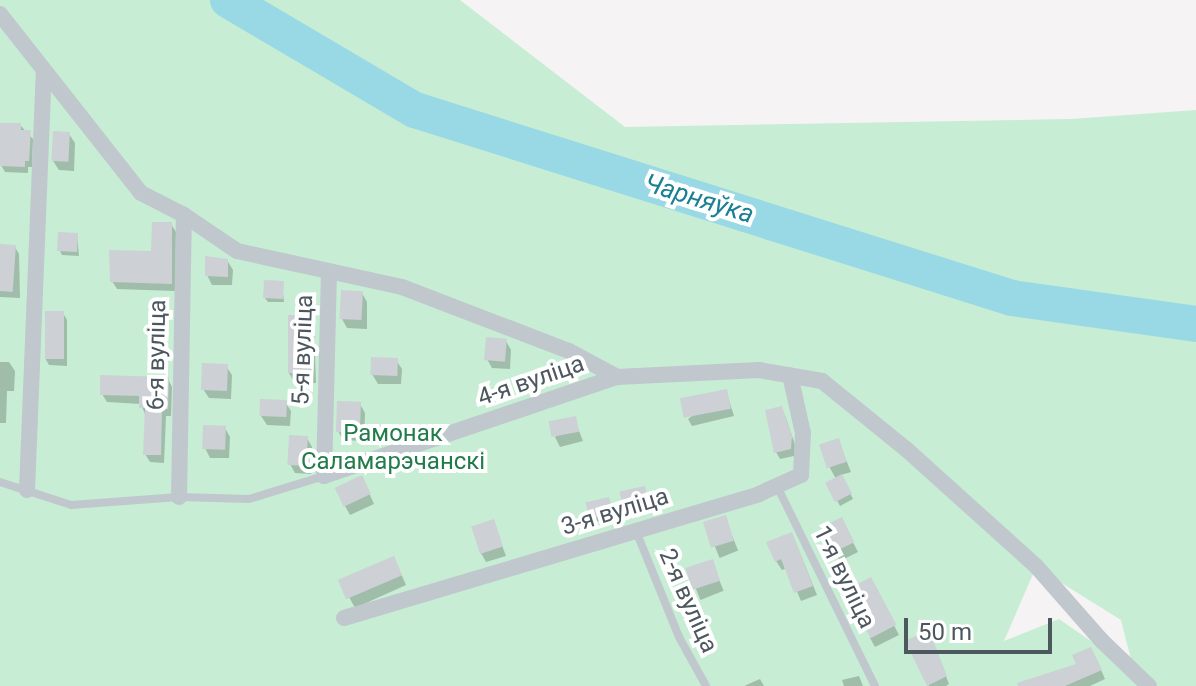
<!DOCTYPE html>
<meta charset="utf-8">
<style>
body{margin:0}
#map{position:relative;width:1196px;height:686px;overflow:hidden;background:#f5f3f3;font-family:Roboto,sans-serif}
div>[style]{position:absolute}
.green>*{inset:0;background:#c7edd4}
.shadow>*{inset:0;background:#0003;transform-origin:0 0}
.river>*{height:36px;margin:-18px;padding:0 18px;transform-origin:18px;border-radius:18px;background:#98d9e5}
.building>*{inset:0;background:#cdd0d4;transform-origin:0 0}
.service>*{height:8px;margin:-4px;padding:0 4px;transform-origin:4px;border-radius:4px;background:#c0c7cd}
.minor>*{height:16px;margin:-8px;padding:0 8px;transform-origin:8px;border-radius:8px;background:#c0c7cd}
span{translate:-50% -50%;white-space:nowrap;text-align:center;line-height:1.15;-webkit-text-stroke:8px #fff;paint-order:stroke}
.street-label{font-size:24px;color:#4c575e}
.park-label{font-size:24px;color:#217b4a}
.water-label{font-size:26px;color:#1a8094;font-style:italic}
.scale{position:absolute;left:904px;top:618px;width:148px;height:36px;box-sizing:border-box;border:4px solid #4c575e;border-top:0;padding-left:10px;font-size:24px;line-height:28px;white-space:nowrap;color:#4c575e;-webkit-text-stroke:6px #fff;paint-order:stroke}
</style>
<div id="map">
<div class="green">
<div style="clip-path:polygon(evenodd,0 0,460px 0,625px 127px,1071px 119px,1196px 110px,1196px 686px,0 686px,0 0,1036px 567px,1121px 620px,1134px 671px,1059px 619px,1004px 641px,1036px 567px)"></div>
</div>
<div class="shadow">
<div style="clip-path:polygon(20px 125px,33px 139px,32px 167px,28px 167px,28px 173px,5px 172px,1px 165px)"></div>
<div style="clip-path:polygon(69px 134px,75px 143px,74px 171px,59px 170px,53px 161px)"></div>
<div style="clip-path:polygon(171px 224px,176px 232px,175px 291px,117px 289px,112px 281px,153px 253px)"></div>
<div style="clip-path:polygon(77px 235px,79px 256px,62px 255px,60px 251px)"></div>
<div style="clip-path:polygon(0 246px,15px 247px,19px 254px,20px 298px,0 297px)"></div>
<div style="clip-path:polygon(227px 260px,233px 270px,232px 285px,212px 285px,207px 275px)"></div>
<div style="clip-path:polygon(282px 283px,284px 302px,268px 302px,265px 298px)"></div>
<div style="clip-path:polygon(362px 293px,367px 302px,367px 329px,347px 328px,342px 319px)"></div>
<div style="clip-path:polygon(63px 313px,67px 320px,67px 366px,49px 365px,45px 358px)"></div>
<div style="clip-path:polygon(309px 317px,314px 327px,316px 383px,294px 382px,289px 373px)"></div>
<div style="clip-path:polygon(506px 341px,511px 350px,510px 369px,492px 368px,487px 359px)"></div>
<div style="clip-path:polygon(396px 360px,402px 369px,401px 384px,378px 384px,372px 374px)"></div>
<div style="clip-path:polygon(0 362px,9px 362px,15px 371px,14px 391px,7px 391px,6px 423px,0 423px)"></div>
<div style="clip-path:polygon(226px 366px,232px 375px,231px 399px,209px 398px,203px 389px)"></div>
<div style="clip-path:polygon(168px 379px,172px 387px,171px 416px,166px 416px,164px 463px,150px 462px,145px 454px,146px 417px,141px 404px,107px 402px,102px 394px)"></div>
<div style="clip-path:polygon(726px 391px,734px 416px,692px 426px,688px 419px)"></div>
<div style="clip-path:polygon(285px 402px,291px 411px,290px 426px,267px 425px,261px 416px)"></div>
<div style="clip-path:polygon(360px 404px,365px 413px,364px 441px,343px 440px,338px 431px)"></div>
<div style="clip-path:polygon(785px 415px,795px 445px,794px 456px,780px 459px,776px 452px)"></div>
<div style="clip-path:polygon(574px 418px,583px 441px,560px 447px,555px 437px)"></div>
<div style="clip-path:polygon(225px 428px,230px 437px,229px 458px,210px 458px,205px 448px)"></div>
<div style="clip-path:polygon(307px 438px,312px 447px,311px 474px,295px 473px,290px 464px)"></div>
<div style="clip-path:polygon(838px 440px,851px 472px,841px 475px,853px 499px,840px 506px,828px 483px,836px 479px,830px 468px)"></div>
<div style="clip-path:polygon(366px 486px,374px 504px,350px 515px,345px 506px)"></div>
<div style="clip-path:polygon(646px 492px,648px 504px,626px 509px,624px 505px)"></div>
<div style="clip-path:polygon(610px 503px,614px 518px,594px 522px,592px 518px)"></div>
<div style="left:725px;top:518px;width:35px;height:20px;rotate:68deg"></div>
<div style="clip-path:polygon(493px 521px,506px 556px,486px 562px,481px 553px)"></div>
<div style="clip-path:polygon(846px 529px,858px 552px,840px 561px,835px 552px)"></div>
<div style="clip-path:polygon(796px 543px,817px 595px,801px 601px,787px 568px,782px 570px,776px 561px)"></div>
<div style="left:712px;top:562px;width:31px;height:25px;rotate:68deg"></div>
<div style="clip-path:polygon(398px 567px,406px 585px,355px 608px,341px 582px)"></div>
<div style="clip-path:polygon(875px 589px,899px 635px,875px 647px,870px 638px)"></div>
<div style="clip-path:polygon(932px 640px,949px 684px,946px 686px,929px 686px,908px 642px)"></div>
<div style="clip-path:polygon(1096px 658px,1105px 679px,1090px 686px,1037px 686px)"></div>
<div style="clip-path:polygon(859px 676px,863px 686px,844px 686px,842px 680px)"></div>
<div style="clip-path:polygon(760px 679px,764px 686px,744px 686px)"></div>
</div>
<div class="river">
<div style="left:228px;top:0;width:217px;rotate:30.5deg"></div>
<div style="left:415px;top:110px;width:626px;rotate:17.48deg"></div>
<div style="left:1012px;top:298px;width:186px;rotate:8deg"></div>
</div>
<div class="building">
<div style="clip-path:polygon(0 123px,21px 123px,21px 130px,31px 130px,29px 161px,25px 161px,25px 167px,0 166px)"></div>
<div style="left:53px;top:131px;width:17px;height:30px;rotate:3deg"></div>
<div style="clip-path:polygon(152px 222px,172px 222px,172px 284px,110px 282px,109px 250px,151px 251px)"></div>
<div style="left:58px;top:232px;width:20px;height:19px;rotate:3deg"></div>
<div style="left:0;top:244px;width:16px;height:47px;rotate:4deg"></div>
<div style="clip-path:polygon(205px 256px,228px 259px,228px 277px,205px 276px)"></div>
<div style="left:264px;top:280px;width:20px;height:18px;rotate:3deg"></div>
<div style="left:341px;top:290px;width:22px;height:29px;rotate:3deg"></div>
<div style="left:45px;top:311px;width:19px;height:48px"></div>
<div style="left:288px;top:315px;width:22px;height:58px"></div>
<div style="left:486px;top:337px;width:21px;height:23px;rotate:5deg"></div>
<div style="left:371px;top:357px;width:27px;height:18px;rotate:2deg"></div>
<div style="left:202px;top:363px;width:26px;height:27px;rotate:2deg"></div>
<div style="clip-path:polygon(100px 375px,169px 377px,168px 409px,162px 409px,161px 455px,143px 455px,145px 408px,139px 408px,139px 396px,100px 395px)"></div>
<div style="left:727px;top:389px;width:20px;height:48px;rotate:79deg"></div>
<div style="left:260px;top:399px;width:27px;height:17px;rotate:2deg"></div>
<div style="left:337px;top:401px;width:24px;height:31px;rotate:2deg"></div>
<div style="clip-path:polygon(782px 406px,792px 436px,791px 449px,774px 453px,765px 410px)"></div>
<div style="left:576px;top:416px;width:16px;height:28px;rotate:79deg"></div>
<div style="left:203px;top:425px;width:23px;height:24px;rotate:2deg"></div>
<div style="left:289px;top:435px;width:19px;height:30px;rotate:3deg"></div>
<div style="left:839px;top:438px;width:25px;height:21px;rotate:72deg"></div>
<div style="left:842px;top:474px;width:22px;height:19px;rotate:63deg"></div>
<div style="left:362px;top:475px;width:21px;height:30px;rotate:65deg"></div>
<div style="left:645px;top:486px;width:14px;height:26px;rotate:78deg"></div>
<div style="left:609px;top:497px;width:17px;height:24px;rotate:77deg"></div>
<div style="left:726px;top:515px;width:27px;height:24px;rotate:73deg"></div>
<div style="left:842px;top:517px;width:28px;height:24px;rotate:64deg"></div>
<div style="left:494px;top:519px;width:29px;height:24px;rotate:72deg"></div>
<div style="clip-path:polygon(792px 532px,813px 586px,794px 593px,781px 559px,775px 562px,766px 542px)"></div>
<div style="left:394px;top:556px;width:21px;height:61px;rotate:67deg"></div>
<div style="left:713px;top:559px;width:23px;height:29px;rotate:72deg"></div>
<div style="left:871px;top:577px;width:54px;height:29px;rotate:62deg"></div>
<div style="clip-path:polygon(929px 630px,947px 676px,927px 686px,905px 641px)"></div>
<div style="clip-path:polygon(1091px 647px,1102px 670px,1065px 686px,1018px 686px,1017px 683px,1076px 664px,1072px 655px)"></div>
</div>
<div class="service">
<div style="left:0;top:482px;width:75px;rotate:17.9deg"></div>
<div style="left:71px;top:505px;width:108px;rotate:-4.2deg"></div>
<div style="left:179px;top:497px;width:70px;rotate:1.6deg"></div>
<div style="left:249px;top:499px;width:78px;rotate:-17deg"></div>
<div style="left:777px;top:486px;width:223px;rotate:63.9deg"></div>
<div style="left:636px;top:531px;width:114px;rotate:67.9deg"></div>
<div style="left:679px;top:637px;width:56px;rotate:61.1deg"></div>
</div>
<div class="minor">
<div style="left:0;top:14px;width:228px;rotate:51.8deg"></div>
<div style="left:141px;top:193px;width:48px;rotate:27.1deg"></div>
<div style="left:184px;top:215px;width:64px;rotate:34.2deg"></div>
<div style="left:237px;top:251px;width:169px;rotate:12.3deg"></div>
<div style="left:402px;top:287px;width:179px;rotate:21deg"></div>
<div style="left:569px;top:351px;width:55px;rotate:28.4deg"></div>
<div style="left:617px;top:377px;width:142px;rotate:-2.8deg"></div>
<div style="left:759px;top:370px;width:64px;rotate:9.9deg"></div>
<div style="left:822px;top:381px;width:108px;rotate:39deg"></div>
<div style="left:906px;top:449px;width:175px;rotate:42deg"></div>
<div style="left:1036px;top:566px;width:100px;rotate:48.7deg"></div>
<div style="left:1102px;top:641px;width:65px;rotate:43.8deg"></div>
<div style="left:329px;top:272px;width:204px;rotate:91.4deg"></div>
<div style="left:324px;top:476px;width:309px;rotate:-18.7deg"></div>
<div style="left:27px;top:490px;width:418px;rotate:-87.7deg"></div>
<div style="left:179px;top:497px;width:282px;rotate:-89deg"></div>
<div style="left:344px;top:618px;width:433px;rotate:-16.6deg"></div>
<div style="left:759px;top:494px;width:46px;rotate:-24.3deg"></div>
<div style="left:801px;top:475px;width:42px;rotate:-87.3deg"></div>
<div style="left:803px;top:433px;width:59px;rotate:-102.6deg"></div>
</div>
<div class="street-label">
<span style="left:303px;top:350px;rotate:-88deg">5-я вуліца</span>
<span style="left:157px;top:355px;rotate:-89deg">6-я вуліца</span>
<span style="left:531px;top:381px;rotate:-19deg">4-я вуліца</span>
<span style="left:615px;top:512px;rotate:-17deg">3-я вуліца</span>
<span style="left:844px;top:577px;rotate:64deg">1-я вуліца</span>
<span style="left:688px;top:601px;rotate:66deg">2-я вуліца</span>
</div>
<div class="park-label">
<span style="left:393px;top:448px">Рамонак<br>Саламарэчанскі</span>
</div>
<div class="water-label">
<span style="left:699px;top:199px;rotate:17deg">Чарняўка</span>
</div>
<div class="scale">50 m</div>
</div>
